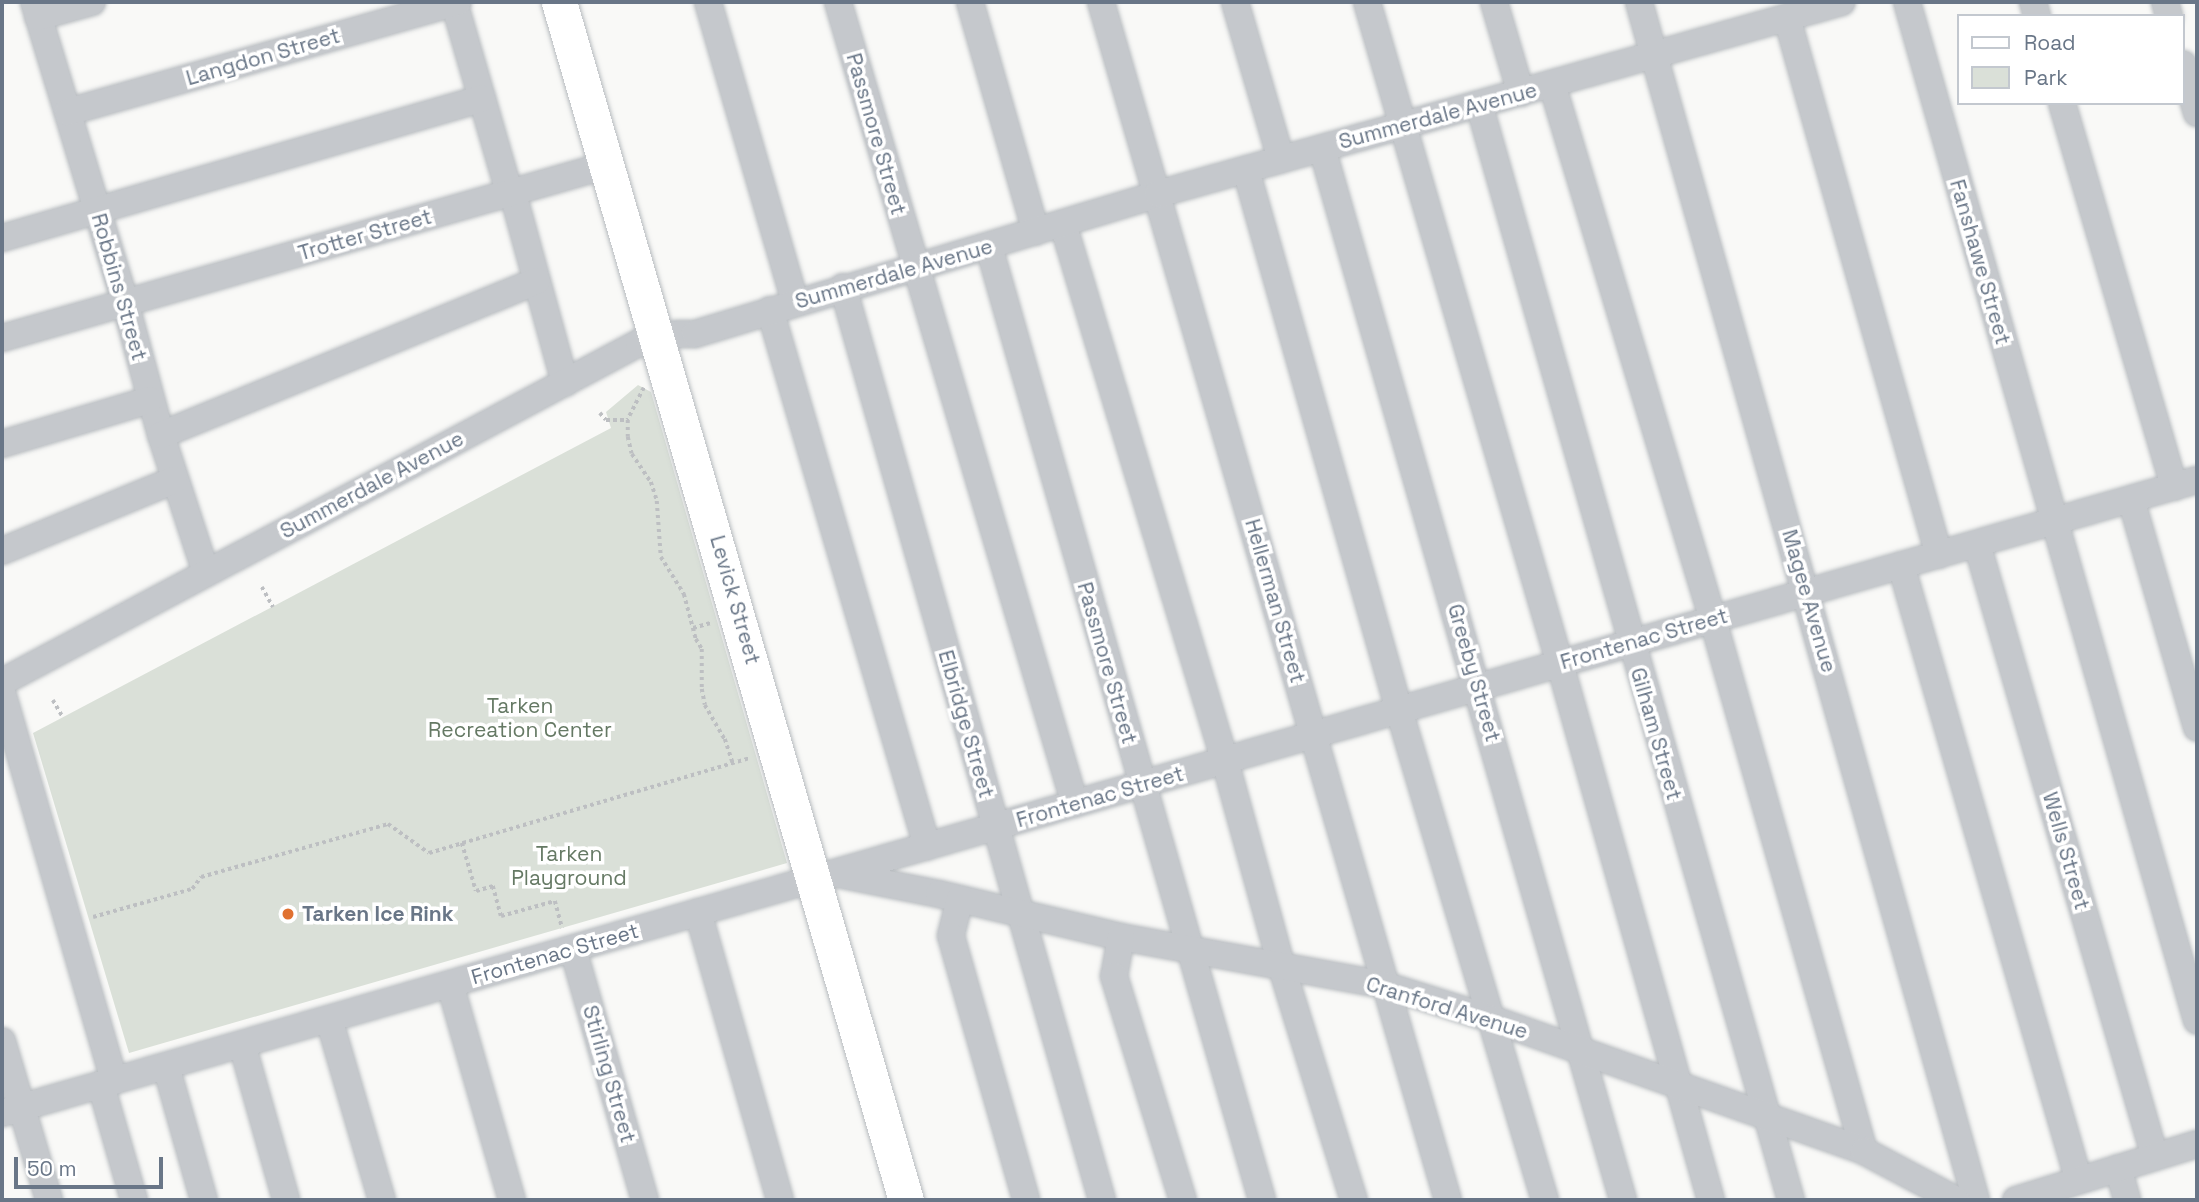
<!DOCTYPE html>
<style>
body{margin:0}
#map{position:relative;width:2199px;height:1202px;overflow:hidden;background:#f9f9f7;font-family:"Space Grotesk",sans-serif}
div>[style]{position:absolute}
.green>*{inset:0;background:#dae0d8}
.path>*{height:3.5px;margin-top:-1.75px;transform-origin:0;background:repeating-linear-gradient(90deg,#bdbfc2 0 3.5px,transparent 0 7px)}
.roads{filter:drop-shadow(0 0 2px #b8bcc0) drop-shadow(0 0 2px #b8bcc0)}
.minor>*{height:26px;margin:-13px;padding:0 13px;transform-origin:13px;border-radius:13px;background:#c5c8cc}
.major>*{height:35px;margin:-17.5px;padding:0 17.5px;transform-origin:17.5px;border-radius:17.5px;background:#fff}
.dots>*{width:19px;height:19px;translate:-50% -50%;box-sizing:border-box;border:4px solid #fff;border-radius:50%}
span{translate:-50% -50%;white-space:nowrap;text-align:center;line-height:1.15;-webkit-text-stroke:7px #fff;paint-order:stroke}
.street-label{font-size:21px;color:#697687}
.park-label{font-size:21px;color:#657964}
.poi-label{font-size:21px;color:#697687;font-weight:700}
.left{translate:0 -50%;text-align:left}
.frame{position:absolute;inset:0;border:4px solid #697687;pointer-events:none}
.legend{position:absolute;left:1957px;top:14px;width:228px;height:91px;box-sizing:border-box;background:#fff;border:2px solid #c3c8cf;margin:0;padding:9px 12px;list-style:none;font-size:21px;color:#697687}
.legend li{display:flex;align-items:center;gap:14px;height:35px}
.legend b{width:35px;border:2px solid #c3c8cf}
.scale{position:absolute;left:14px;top:1157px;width:149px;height:32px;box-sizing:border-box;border:4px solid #697687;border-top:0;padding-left:9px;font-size:21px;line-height:24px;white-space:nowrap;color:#697687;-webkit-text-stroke:5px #fff;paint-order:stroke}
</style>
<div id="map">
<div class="green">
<div style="clip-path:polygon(638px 385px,651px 392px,787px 863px,129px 1053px,33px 733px,611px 428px,606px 412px)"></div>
</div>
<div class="path">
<div style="left:644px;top:388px;width:36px;rotate:117deg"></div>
<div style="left:628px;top:420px;width:17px;rotate:90deg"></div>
<div style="left:628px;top:437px;width:17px;rotate:77deg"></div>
<div style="left:632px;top:454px;width:34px;rotate:56deg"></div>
<div style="left:651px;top:482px;width:20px;rotate:72deg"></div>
<div style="left:657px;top:501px;width:56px;rotate:85.9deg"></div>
<div style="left:661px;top:557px;width:44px;rotate:58.1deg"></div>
<div style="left:684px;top:594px;width:47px;rotate:75.1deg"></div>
<div style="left:696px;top:639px;width:12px;rotate:59deg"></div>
<div style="left:702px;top:649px;width:40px;rotate:90deg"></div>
<div style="left:702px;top:689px;width:16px;rotate:79deg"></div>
<div style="left:705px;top:705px;width:39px;rotate:60deg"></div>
<div style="left:725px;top:739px;width:25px;rotate:72deg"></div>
<div style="left:600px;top:413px;width:9px;rotate:49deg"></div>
<div style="left:606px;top:420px;width:22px"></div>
<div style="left:262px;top:587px;width:23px;rotate:61deg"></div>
<div style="left:693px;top:628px;width:19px;rotate:-16deg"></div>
<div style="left:53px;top:700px;width:20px;rotate:60deg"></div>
<div style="left:462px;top:843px;width:50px;rotate:73.7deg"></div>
<div style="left:476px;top:891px;width:18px;rotate:-16deg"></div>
<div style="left:493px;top:886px;width:31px;rotate:75deg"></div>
<div style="left:501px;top:916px;width:56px;rotate:-15.5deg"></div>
<div style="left:555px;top:901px;width:28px;rotate:75deg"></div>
<div style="left:93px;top:917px;width:103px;rotate:-15.8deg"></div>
<div style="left:192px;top:889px;width:15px;rotate:-53deg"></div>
<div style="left:201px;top:877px;width:194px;rotate:-15.8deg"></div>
<div style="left:388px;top:824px;width:50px;rotate:35.3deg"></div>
<div style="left:429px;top:853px;width:335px;rotate:-16.5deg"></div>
</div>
<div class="roads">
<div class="minor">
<div style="left:34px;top:2px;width:313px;rotate:73.1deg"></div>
<div style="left:125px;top:302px;width:138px;rotate:74.9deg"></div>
<div style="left:161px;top:435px;width:145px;rotate:71.9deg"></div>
<div style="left:454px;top:2px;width:201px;rotate:73.8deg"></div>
<div style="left:708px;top:2px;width:312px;rotate:73.8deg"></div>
<div style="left:838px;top:2px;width:836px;rotate:73.54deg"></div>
<div style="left:970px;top:2px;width:239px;rotate:74deg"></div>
<div style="left:1101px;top:2px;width:1247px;rotate:73.85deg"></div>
<div style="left:1235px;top:2px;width:164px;rotate:73.7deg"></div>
<div style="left:1367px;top:2px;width:690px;rotate:73.75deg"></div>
<div style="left:1560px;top:664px;width:557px;rotate:74.27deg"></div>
<div style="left:1494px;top:2px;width:95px;rotate:73.5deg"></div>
<div style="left:1639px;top:2px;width:1244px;rotate:74.29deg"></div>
<div style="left:1907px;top:2px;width:1059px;rotate:74.11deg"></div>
<div style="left:2033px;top:2px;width:15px;rotate:74deg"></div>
<div style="left:2165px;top:2px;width:15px;rotate:74deg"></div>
<div style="left:38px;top:17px;width:56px;rotate:-15.5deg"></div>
<div style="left:1787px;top:18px;width:558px;rotate:74.2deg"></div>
<div style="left:2183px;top:64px;width:51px;rotate:74.1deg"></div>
<div style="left:1552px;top:84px;width:560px;rotate:73.28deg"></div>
<div style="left:1713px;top:620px;width:552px;rotate:74.13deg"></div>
<div style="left:2062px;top:103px;width:400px;rotate:73.7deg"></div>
<div style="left:1479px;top:104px;width:1140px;rotate:74.11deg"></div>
<div style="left:68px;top:112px;width:405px;rotate:-15.8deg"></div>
<div style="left:1322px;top:148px;width:1094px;rotate:74.03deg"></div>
<div style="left:1246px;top:170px;width:561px;rotate:74.18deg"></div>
<div style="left:1399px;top:710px;width:511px;rotate:73.41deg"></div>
<div style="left:513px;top:194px;width:196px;rotate:74.6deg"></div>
<div style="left:1063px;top:224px;width:561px;rotate:73.21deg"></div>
<div style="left:1225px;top:761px;width:215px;rotate:74.6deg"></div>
<div style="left:1282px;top:968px;width:243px;rotate:72.8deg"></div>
<div style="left:2px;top:238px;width:500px;rotate:-16.2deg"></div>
<div style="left:989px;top:247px;width:991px;rotate:74.01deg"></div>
<div style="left:843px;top:287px;width:949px;rotate:74.16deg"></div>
<div style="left:770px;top:310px;width:559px;rotate:73.67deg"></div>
<div style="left:2px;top:338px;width:626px;rotate:-15.95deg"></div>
<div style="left:161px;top:435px;width:406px;rotate:-22.3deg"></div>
<div style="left:2px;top:444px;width:154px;rotate:-16.6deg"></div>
<div style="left:2131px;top:499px;width:238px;rotate:73.9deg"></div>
<div style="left:1977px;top:544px;width:638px;rotate:73.81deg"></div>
<div style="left:2px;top:551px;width:186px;rotate:-22.4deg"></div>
<div style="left:1901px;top:565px;width:638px;rotate:73.89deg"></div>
<div style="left:2px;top:682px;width:722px;rotate:-28.02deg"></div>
<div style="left:639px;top:343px;width:39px;rotate:-13deg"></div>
<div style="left:677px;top:334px;width:18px"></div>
<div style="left:695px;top:334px;width:484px;rotate:-16.8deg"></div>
<div style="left:1158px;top:194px;width:710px;rotate:-15.68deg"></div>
<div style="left:2px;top:692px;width:405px;rotate:73.9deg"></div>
<div style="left:838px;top:874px;width:103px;rotate:11.2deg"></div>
<div style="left:939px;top:894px;width:187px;rotate:13.3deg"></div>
<div style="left:1121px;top:937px;width:267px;rotate:10.3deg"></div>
<div style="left:1384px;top:985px;width:113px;rotate:17.5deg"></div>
<div style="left:1492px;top:1019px;width:395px;rotate:19.5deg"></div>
<div style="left:1864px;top:1151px;width:104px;rotate:28deg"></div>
<div style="left:960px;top:899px;width:38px;rotate:104deg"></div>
<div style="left:951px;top:936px;width:274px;rotate:74.1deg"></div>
<div style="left:698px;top:912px;width:299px;rotate:74.1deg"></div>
<div style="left:1121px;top:937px;width:40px;rotate:100deg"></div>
<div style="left:1114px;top:976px;width:234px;rotate:72.9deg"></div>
<div style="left:573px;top:949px;width:261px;rotate:74deg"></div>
<div style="left:450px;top:984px;width:225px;rotate:74deg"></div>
<div style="left:329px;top:1019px;width:189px;rotate:73.7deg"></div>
<div style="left:2px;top:1041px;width:166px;rotate:73.5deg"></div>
<div style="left:242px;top:1044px;width:162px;rotate:74.2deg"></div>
<div style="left:166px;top:1066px;width:139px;rotate:74.2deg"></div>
<div style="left:101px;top:1085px;width:120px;rotate:74deg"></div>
<div style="left:2px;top:1113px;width:2284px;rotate:-16.09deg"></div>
<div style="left:2118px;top:1168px;width:33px;rotate:74deg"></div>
<div style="left:2016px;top:1200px;width:189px;rotate:-17.2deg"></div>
</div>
<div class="major">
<div style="left:559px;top:2px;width:1247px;rotate:73.85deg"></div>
</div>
</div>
<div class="dots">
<div style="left:288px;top:914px;background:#e07130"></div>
</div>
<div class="street-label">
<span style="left:263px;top:57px;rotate:-16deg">Langdon Street</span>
<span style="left:1438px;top:116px;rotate:-15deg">Summerdale Avenue</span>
<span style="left:876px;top:134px;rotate:74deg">Passmore Street</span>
<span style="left:365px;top:235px;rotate:-16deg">Trotter Street</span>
<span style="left:1980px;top:262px;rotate:74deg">Fanshawe Street</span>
<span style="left:894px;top:274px;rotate:-16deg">Summerdale Avenue</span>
<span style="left:119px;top:287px;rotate:74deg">Robbins Street</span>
<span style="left:372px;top:485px;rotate:-28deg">Summerdale Avenue</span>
<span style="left:735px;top:600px;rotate:74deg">Levick Street</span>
<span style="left:1275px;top:601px;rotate:74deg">Hellerman Street</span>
<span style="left:1809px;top:601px;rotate:74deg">Magee Avenue</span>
<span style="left:1644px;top:639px;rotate:-16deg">Frontenac Street</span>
<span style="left:1107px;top:663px;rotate:74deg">Passmore Street</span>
<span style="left:1474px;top:673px;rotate:74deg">Greeby Street</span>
<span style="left:966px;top:724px;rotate:74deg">Elbridge Street</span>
<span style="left:1656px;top:734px;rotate:74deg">Gilham Street</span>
<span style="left:1100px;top:797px;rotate:-16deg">Frontenac Street</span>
<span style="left:2066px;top:851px;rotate:74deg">Wells Street</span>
<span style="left:555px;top:954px;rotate:-16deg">Frontenac Street</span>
<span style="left:1447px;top:1008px;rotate:17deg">Cranford Avenue</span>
<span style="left:609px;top:1074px;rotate:74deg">Stirling Street</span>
</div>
<div class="park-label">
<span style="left:520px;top:718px">Tarken<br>Recreation Center</span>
<span style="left:569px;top:866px">Tarken<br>Playground</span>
</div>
<div class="poi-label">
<span class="left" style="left:302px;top:914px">Tarken Ice Rink</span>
</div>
<div class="frame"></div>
<ul class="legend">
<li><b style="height:9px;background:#fff"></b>Road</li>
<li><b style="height:19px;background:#dae0d8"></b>Park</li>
</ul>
<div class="scale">50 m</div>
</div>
